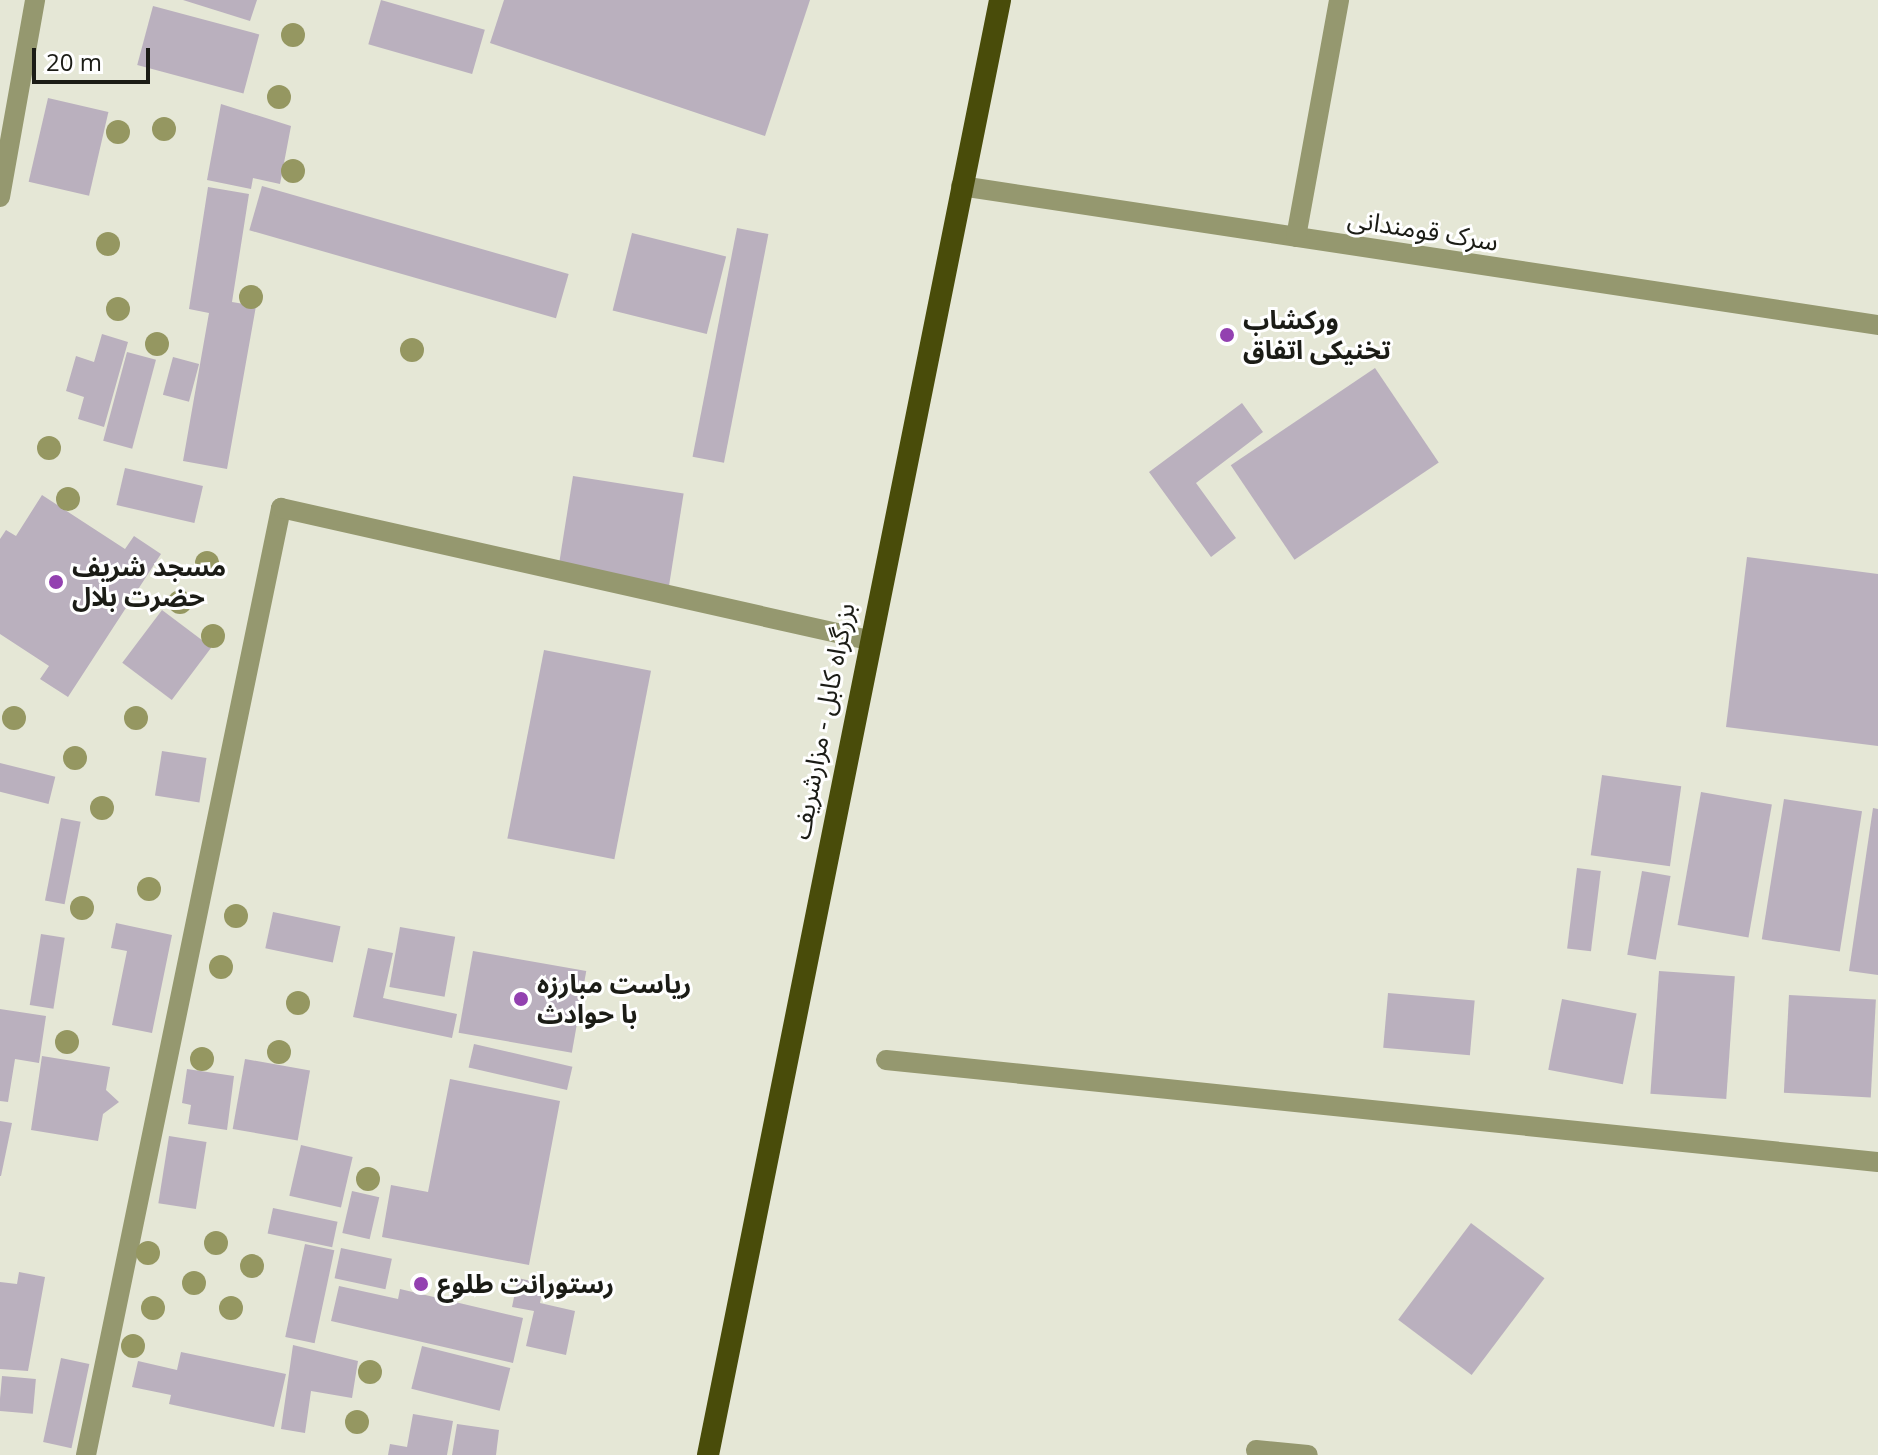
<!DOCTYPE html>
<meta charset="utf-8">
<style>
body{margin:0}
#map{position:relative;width:1878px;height:1455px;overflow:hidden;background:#e5e7d6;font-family:"Open Sans","Noto Sans Arabic",sans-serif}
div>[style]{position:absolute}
.building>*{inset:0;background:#bab0be;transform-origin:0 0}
.minor>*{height:20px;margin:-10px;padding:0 10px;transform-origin:10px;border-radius:10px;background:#95986f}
.trunk>*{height:22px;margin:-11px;padding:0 11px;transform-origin:11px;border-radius:11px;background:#494c0a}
.trees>*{width:24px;height:24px;margin:-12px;border-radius:50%;background:#959761}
.dots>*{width:22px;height:22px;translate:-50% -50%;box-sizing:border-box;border:4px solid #fff;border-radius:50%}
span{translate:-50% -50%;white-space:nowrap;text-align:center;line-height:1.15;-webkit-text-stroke:6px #fff;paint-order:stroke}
.street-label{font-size:26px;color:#1b1c16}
.poi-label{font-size:26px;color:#1b1c16;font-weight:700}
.left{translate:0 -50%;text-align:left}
.scale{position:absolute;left:32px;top:48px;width:118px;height:36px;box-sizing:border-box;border:4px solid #1b1c16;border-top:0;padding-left:10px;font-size:24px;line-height:28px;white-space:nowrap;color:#1b1c16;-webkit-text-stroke:6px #fff;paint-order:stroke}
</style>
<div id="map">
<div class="building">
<div style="clip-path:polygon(183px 0,257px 0,250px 21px)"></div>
<div style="left:381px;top:0;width:108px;height:46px;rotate:16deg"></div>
<div style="clip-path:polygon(504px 0,810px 0,765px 136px,490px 43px)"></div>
<div style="left:153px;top:6px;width:110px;height:61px;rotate:15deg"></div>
<div style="left:48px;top:98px;width:62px;height:86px;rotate:13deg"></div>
<div style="clip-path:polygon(221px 104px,291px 126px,280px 184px,253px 178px,251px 189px,207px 180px)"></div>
<div style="left:262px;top:186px;width:319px;height:46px;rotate:16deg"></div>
<div style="clip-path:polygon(208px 187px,249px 194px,232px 302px,256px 306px,227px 469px,183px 461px,209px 313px,189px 309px)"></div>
<div style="left:737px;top:228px;width:32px;height:233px;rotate:11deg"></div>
<div style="left:632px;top:233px;width:97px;height:80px;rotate:14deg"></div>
<div style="clip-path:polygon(102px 334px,128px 342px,104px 427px,78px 419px,84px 397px,66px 391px,76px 356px,94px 362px)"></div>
<div style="left:127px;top:352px;width:30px;height:92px;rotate:15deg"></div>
<div style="left:173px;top:357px;width:27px;height:39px;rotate:15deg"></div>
<div style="left:1375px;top:368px;width:114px;height:174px;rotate:56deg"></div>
<div style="clip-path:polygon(1242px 403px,1263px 432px,1196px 483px,1236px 538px,1211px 557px,1149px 472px)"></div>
<div style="left:125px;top:468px;width:80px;height:38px;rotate:13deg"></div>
<div style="left:573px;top:476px;width:112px;height:93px;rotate:9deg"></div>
<div style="clip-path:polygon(42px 495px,125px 549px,134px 536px,161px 554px,68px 697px,40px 679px,49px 666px,0 634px,0 539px,6px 530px,16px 536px)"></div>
<div style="clip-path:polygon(1747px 557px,1878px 574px,1878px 746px,1726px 727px)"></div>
<div style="left:162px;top:610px;width:62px;height:66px;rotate:37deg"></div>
<div style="left:544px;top:650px;width:109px;height:192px;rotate:11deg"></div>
<div style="left:162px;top:751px;width:45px;height:45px;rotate:9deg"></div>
<div style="left:0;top:763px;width:57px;height:28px;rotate:14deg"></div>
<div style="left:1602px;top:775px;width:80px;height:81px;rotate:8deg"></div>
<div style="left:1701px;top:792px;width:72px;height:135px;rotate:10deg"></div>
<div style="left:1784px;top:799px;width:79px;height:142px;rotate:9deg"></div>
<div style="clip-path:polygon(1873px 808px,1878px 809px,1878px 975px,1849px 971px)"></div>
<div style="left:61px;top:818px;width:20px;height:84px;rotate:11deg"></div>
<div style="left:1577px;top:868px;width:24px;height:81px;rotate:7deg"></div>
<div style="left:1642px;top:871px;width:29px;height:85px;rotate:10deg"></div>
<div style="left:273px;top:912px;width:69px;height:37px;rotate:12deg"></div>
<div style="clip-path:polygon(116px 923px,172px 935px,152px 1033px,112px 1025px,127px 951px,111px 948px)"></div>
<div style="left:400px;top:927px;width:56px;height:61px;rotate:10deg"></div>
<div style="left:41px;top:934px;width:24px;height:72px;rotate:9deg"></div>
<div style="clip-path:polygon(368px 948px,393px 953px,383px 998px,457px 1014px,452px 1038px,353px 1017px)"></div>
<div style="left:473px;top:951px;width:115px;height:83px;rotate:10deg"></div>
<div style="left:1659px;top:971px;width:76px;height:123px;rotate:4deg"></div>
<div style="left:1388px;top:993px;width:87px;height:55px;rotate:5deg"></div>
<div style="left:1789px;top:995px;width:87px;height:98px;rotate:3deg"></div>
<div style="left:1562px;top:999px;width:76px;height:72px;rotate:11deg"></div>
<div style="clip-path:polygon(0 1009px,46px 1016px,39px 1063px,15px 1059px,8px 1102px,0 1101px)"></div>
<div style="left:474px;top:1044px;width:101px;height:24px;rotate:13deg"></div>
<div style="clip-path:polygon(42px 1056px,110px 1067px,106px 1090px,119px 1102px,103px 1114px,98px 1141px,31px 1130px)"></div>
<div style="left:245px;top:1059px;width:66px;height:71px;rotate:10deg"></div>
<div style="clip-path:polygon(187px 1069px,234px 1076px,227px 1130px,188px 1124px,191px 1105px,182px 1103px)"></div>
<div style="clip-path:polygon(450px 1079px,560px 1101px,529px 1265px,382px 1237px,391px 1185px,428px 1192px)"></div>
<div style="clip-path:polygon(0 1121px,12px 1123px,1px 1176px,0 1176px)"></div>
<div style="left:169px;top:1136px;width:38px;height:68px;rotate:9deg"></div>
<div style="left:301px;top:1145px;width:53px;height:52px;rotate:13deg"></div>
<div style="left:352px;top:1191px;width:28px;height:43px;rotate:13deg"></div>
<div style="left:273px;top:1208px;width:66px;height:26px;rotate:12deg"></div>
<div style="left:1471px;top:1223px;width:92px;height:121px;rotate:37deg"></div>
<div style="left:305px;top:1244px;width:30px;height:95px;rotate:12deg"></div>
<div style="left:341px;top:1248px;width:52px;height:31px;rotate:12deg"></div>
<div style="clip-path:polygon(19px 1272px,45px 1277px,28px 1371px,0 1369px,0 1282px,17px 1284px)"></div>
<div style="clip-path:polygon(518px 1278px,544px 1284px,540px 1303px,575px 1311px,566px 1355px,526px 1346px,534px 1311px,512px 1307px)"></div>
<div style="clip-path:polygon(339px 1286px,398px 1299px,400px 1289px,523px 1318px,513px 1363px,331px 1321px)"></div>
<div style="clip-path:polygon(293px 1345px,358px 1361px,352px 1398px,311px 1391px,305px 1433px,281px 1429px)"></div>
<div style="left:422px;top:1346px;width:91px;height:44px;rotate:14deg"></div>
<div style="clip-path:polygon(181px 1352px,286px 1374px,274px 1427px,169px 1404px,171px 1395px,132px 1387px,138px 1361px,177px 1370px)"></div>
<div style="left:61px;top:1358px;width:29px;height:86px;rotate:12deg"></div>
<div style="left:2px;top:1376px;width:34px;height:35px;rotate:5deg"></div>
<div style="clip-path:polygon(413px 1414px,453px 1421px,447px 1455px,388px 1455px,390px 1444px,407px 1447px)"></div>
<div style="clip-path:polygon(457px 1424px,499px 1430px,496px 1455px,452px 1455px)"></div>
</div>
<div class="minor">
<div style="left:961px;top:186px;width:927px;rotate:8.62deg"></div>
<div style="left:0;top:197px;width:200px;rotate:-79.9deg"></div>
<div style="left:1296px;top:237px;width:241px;rotate:-79.7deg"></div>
<div style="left:886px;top:1060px;width:997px;rotate:5.87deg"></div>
<div style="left:1256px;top:1450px;width:52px;rotate:5.5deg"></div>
<div style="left:86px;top:1455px;width:967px;rotate:-78.36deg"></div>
<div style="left:281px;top:508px;width:602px;rotate:12.67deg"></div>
</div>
<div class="trunk">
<div style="left:708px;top:1455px;width:1484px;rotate:-78.65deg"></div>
</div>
<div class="trees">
<div style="left:293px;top:35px"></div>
<div style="left:279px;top:97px"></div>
<div style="left:164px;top:129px"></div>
<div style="left:118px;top:132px"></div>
<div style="left:293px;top:171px"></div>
<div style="left:108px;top:244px"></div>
<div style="left:251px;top:297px"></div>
<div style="left:118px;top:309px"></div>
<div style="left:157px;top:344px"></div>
<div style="left:412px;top:350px"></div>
<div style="left:49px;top:448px"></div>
<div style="left:68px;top:499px"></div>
<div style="left:207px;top:563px"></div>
<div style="left:180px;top:602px"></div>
<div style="left:213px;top:636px"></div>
<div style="left:14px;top:718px"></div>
<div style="left:136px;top:718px"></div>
<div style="left:75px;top:758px"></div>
<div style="left:102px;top:808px"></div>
<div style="left:149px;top:889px"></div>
<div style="left:82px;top:908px"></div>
<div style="left:236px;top:916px"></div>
<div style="left:221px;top:967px"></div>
<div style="left:298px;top:1003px"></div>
<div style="left:67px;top:1042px"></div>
<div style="left:279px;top:1052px"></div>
<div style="left:202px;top:1059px"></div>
<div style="left:368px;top:1179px"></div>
<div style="left:216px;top:1243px"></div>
<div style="left:148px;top:1253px"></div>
<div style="left:252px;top:1266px"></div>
<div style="left:194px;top:1283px"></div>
<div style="left:153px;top:1308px"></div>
<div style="left:231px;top:1308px"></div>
<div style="left:133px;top:1346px"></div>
<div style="left:370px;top:1372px"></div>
<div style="left:357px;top:1422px"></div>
</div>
<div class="dots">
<div style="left:1227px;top:335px;background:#9341b0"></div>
<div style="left:56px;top:582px;background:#9341b0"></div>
<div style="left:521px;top:999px;background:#9341b0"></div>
<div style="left:421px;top:1284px;background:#9341b0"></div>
</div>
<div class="street-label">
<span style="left:1423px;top:230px;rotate:9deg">سرک قومندانی</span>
<span style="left:823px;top:721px;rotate:-79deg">بزرگراه کابل - مزارشریف</span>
</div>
<div class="poi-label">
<span class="left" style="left:1243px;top:335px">ورکشاب<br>تخنیکی اتفاق</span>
<span class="left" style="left:72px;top:582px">مسجد شریف<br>حضرت بلال</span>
<span class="left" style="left:537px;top:999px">ریاست مبارزه<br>با حوادث</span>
<span class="left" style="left:437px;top:1284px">رستورانت طلوع</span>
</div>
<div class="scale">20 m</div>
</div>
